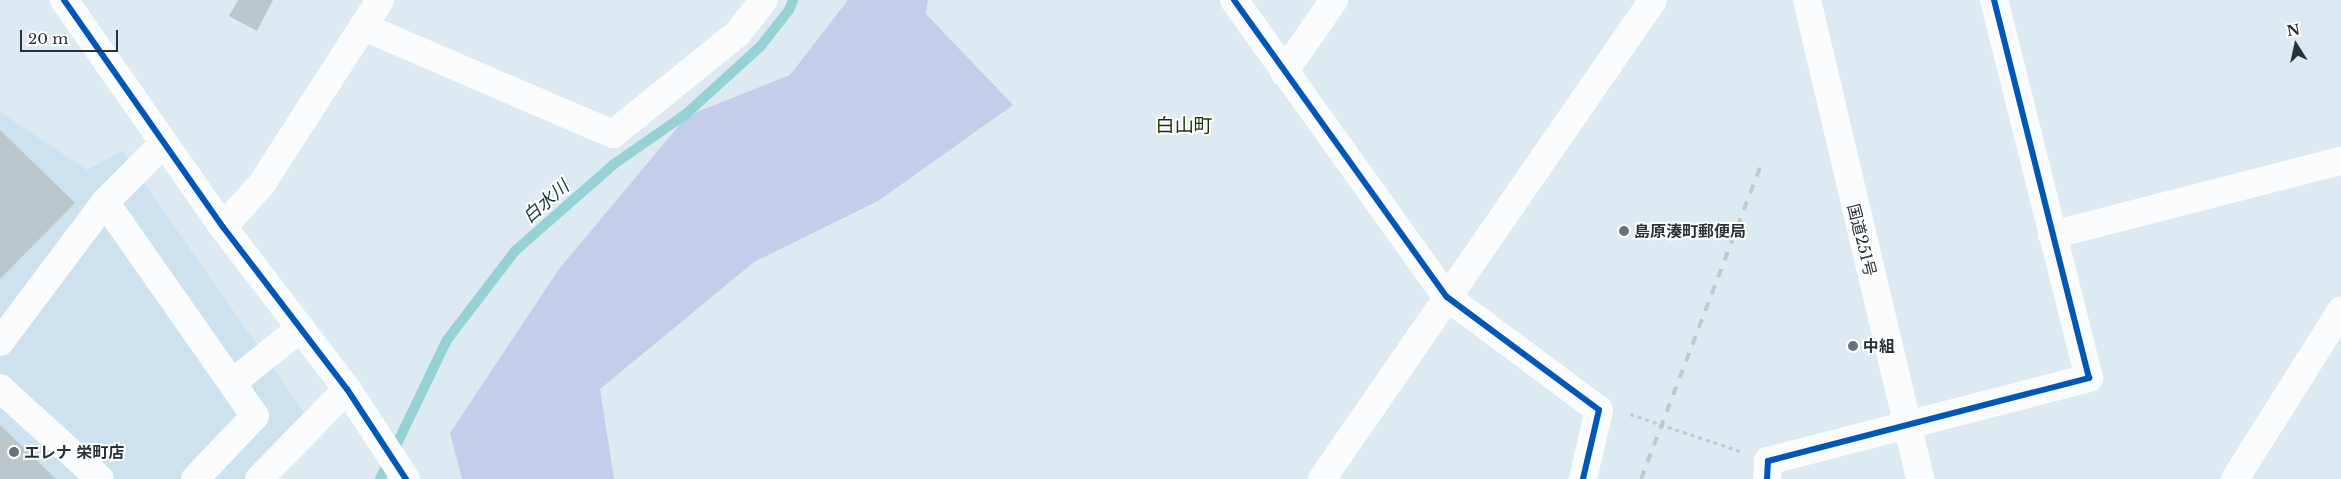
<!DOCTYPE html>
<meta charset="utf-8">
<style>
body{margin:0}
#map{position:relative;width:2341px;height:479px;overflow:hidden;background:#deeaf2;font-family:"Libre Baskerville","Noto Sans JP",serif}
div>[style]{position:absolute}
.built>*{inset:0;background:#cde1ef}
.green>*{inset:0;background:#c4cdea}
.stream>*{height:10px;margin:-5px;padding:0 5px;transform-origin:5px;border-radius:5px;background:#96d1d4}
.building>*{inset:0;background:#bcc7cc}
.path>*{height:3px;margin-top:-1.5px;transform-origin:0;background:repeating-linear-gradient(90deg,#c4c9cc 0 4px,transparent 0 8px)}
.minor>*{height:28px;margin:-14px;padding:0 14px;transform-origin:14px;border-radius:14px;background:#fafcfd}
.highway>*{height:28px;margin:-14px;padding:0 14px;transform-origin:14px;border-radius:14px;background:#fafcfd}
.rail>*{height:4px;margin-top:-2px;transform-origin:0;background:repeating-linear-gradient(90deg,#c5c8ca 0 9px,transparent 0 18px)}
.cycleway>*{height:6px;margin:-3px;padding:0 3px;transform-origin:3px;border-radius:3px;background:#0057b8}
.dots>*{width:14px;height:14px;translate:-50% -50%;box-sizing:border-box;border:2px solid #fff;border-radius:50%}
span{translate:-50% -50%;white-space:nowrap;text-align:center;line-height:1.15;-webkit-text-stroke:4px #fff;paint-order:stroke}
.poi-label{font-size:16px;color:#2a3238;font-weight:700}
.left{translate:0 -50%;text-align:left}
.street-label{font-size:16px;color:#2a3238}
.water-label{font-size:18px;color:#113839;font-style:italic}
.quarter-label{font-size:19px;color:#153203}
.north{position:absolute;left:2271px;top:20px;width:50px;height:50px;-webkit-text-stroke:4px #fff;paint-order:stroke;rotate:350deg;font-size:14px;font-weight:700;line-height:20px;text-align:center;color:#2a3238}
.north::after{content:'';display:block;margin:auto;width:18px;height:22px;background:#2a3238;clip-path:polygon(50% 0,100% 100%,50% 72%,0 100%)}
.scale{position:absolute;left:20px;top:30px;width:98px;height:22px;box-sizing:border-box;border:2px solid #2a3238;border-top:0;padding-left:6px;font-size:15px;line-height:18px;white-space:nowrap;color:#2a3238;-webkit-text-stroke:4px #fff;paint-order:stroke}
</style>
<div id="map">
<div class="built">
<div style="clip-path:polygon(0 112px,87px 170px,122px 151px,310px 421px,250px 479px,0 479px)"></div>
</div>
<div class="green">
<div style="clip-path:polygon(848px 0,928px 0,926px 14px,1013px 105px,878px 201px,754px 262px,600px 389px,614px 479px,462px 479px,450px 433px,559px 269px,687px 116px,790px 75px)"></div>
</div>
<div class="stream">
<div style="left:380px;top:479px;width:154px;rotate:-64.3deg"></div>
<div style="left:447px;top:340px;width:112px;rotate:-52.6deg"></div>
<div style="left:515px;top:251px;width:132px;rotate:-41.3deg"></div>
<div style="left:614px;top:164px;width:88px;rotate:-34.8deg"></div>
<div style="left:686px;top:114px;width:100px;rotate:-42.2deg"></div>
<div style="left:760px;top:47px;width:47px;rotate:-51.9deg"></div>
<div style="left:789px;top:10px;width:11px;rotate:-68deg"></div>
</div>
<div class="building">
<div style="clip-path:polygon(238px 0,273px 0,257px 31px,229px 16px)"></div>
<div style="clip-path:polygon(0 130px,75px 203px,0 279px)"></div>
<div style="clip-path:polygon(0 425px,56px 479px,0 479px)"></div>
</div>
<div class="path">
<div style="left:1630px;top:414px;width:116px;rotate:18.6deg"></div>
</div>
<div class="minor">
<div style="left:64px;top:0;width:277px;rotate:55deg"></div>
<div style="left:223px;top:227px;width:204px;rotate:52.6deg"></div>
<div style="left:347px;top:389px;width:108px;rotate:56.8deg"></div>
<div style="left:1234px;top:0;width:365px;rotate:54.4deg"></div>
<div style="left:1447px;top:297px;width:189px;rotate:36.6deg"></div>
<div style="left:1599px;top:410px;width:71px;rotate:103.1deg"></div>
<div style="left:364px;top:27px;width:271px;rotate:23.3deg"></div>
<div style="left:613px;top:134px;width:159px;rotate:-38.9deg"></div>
<div style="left:737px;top:34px;width:43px;rotate:-51.5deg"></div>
<div style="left:1284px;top:72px;width:88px;rotate:-55.2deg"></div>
<div style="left:105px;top:202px;width:261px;rotate:55deg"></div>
<div style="left:255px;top:416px;width:87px;rotate:133.6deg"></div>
<div style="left:223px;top:227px;width:57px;rotate:-47.9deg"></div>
<div style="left:261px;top:185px;width:220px;rotate:-57.2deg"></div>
<div style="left:2052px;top:235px;width:298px;rotate:-14.4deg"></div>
<div style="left:0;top:342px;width:175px;rotate:-53.1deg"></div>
<div style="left:105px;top:202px;width:83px;rotate:-45deg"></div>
<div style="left:232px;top:383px;width:88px;rotate:-38.6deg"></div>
<div style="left:0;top:388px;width:135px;rotate:42.3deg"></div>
<div style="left:259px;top:479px;width:126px;rotate:-45.6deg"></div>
<div style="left:1322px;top:479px;width:582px;rotate:-55.35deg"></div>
<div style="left:1767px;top:479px;width:18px;rotate:-87deg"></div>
<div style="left:1768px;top:461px;width:332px;rotate:-14.5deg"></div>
<div style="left:2089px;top:378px;width:390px;rotate:-104.1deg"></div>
<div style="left:2235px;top:479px;width:199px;rotate:-57.8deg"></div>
</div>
<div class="highway">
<div style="left:1807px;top:0;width:492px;rotate:76.7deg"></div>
</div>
<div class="rail">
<div style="left:1641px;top:479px;width:336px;rotate:-69.1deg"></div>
</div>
<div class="cycleway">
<div style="left:64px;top:0;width:277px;rotate:55deg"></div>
<div style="left:223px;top:227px;width:204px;rotate:52.6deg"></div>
<div style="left:347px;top:389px;width:108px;rotate:56.8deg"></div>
<div style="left:1234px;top:0;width:365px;rotate:54.4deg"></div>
<div style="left:1447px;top:297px;width:189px;rotate:36.6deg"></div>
<div style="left:1599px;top:410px;width:71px;rotate:103.1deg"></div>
<div style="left:1767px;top:479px;width:18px;rotate:-87deg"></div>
<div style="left:1768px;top:461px;width:332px;rotate:-14.5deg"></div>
<div style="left:2089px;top:378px;width:390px;rotate:-104.1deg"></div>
</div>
<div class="dots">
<div style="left:1624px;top:231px;background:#697279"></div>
<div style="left:1853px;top:346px;background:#697279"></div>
<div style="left:14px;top:452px;background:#697279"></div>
</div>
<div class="poi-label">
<span class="left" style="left:1634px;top:231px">島原湊町郵便局</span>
<span class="left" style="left:1863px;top:346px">中組</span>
<span class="left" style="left:24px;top:452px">エレナ 栄町店</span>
</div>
<div class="street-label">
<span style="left:1862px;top:240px;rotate:76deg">国道251号</span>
</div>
<div class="water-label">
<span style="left:546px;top:202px;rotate:-41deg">白水川</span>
</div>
<div class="quarter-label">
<span style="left:1184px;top:126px">白山町</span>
</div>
<div class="north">N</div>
<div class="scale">20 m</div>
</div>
